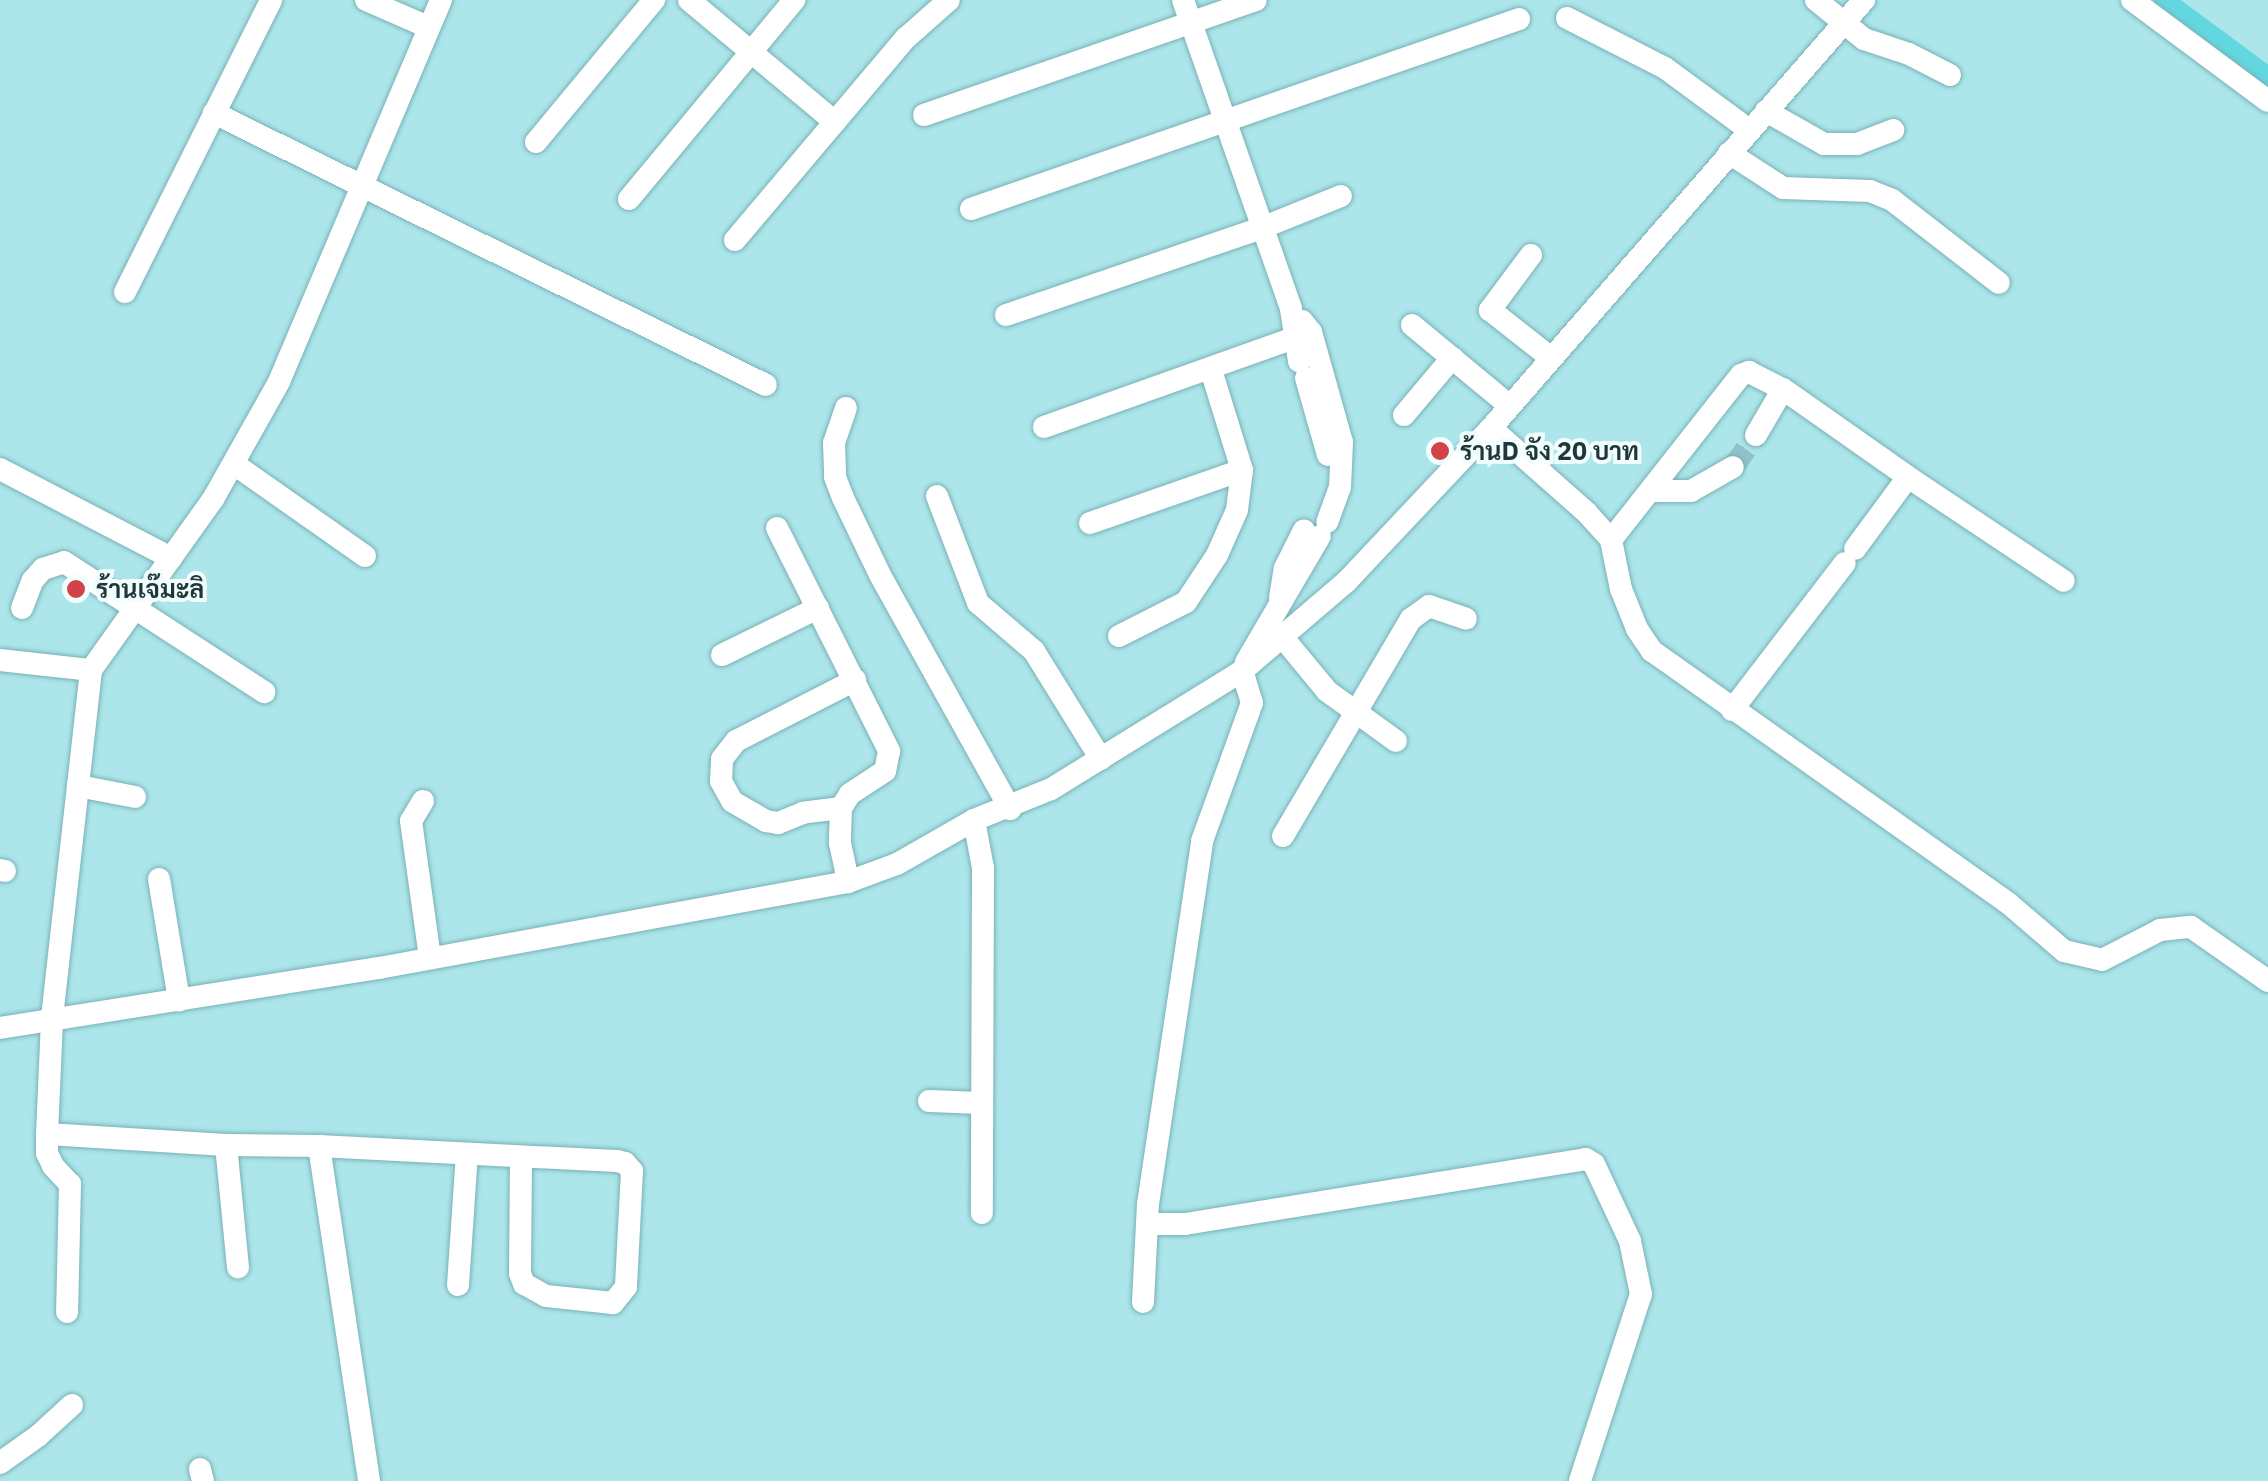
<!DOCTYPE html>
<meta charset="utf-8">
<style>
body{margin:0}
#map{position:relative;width:2268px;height:1481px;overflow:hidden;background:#ace6eb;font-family:"IBM Plex Sans",Sarabun,sans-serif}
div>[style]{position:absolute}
.canal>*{height:20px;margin:-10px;padding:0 10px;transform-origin:10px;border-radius:10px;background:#63d7df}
.minor-tunnel>*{height:22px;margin-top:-11px;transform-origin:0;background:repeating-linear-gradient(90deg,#90c3c7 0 22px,transparent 0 33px)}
.roads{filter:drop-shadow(0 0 2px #79b1b6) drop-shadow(0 0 2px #79b1b6)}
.minor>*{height:22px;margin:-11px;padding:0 11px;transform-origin:11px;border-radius:11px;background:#fff}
.dots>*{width:28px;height:28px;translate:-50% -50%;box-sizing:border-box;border:5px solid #f2fdfe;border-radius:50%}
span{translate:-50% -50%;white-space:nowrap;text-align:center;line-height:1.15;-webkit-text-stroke:8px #f2fdfe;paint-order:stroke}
.poi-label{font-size:25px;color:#1f3738;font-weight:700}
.left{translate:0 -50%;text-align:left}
</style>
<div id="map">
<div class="canal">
<div style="left:2164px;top:0;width:129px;rotate:36.5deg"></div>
</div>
<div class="minor-tunnel">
<div style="left:1733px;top:467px;width:39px;rotate:-54deg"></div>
</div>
<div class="roads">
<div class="minor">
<div style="left:366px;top:0;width:68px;rotate:23.5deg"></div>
<div style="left:441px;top:0;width:415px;rotate:113deg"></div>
<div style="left:279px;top:382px;width:134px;rotate:119.4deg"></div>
<div style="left:213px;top:499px;width:210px;rotate:125.5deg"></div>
<div style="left:91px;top:670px;width:352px;rotate:96.4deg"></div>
<div style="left:52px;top:1020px;width:114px;rotate:92.5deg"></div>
<div style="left:47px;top:1134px;width:179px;rotate:3.5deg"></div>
<div style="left:226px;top:1145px;width:93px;rotate:0.6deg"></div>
<div style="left:319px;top:1146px;width:298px;rotate:2.9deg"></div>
<div style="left:617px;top:1161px;width:8px;rotate:14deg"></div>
<div style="left:625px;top:1163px;width:11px;rotate:49deg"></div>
<div style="left:632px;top:1171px;width:116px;rotate:93deg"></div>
<div style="left:626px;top:1287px;width:21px;rotate:129deg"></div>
<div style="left:613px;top:1303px;width:67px;rotate:-174deg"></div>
<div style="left:546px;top:1296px;width:25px;rotate:-151deg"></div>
<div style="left:524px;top:1284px;width:12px;rotate:-110deg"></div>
<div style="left:520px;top:1273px;width:116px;rotate:-89.5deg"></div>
<div style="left:689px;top:0;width:190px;rotate:39.9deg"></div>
<div style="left:1183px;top:0;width:327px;rotate:70.7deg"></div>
<div style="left:1291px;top:309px;width:53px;rotate:81.3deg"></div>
<div style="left:1816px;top:0;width:62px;rotate:39.1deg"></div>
<div style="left:1864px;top:39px;width:47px;rotate:18.4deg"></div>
<div style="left:1909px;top:54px;width:46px;rotate:27.1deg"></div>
<div style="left:2132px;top:0;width:169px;rotate:36.6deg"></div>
<div style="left:1567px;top:18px;width:110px;rotate:27deg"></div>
<div style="left:1665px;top:68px;width:104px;rotate:36.4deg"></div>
<div style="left:1766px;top:111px;width:67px;rotate:29.6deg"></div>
<div style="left:1824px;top:144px;width:33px"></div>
<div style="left:1857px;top:144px;width:39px;rotate:-21deg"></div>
<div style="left:214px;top:113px;width:615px;rotate:26.23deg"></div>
<div style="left:924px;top:115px;width:351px;rotate:-19.1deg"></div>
<div style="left:536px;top:142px;width:185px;rotate:-50.3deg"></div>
<div style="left:1729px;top:153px;width:64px;rotate:32.9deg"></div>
<div style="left:1783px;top:188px;width:87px;rotate:2deg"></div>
<div style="left:1870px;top:191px;width:24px;rotate:22deg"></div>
<div style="left:1892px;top:200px;width:135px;rotate:37.8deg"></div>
<div style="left:629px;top:199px;width:259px;rotate:-50.3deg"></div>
<div style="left:971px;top:209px;width:580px;rotate:-19.12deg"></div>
<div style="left:735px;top:240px;width:265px;rotate:-49.8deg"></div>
<div style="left:906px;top:38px;width:57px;rotate:-41.5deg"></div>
<div style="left:1531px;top:255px;width:69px;rotate:126.7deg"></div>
<div style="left:1490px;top:310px;width:78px;rotate:38.2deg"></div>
<div style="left:125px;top:292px;width:326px;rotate:-63.4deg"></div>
<div style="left:1006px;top:315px;width:273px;rotate:-18.8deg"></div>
<div style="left:1264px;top:227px;width:83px;rotate:-21.9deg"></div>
<div style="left:1302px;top:321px;width:14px;rotate:51deg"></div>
<div style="left:1311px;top:332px;width:114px;rotate:74.3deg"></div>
<div style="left:1342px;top:442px;width:45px;rotate:92.5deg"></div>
<div style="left:1340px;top:487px;width:37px;rotate:110deg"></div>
<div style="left:1412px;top:325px;width:127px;rotate:39.6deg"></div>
<div style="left:1306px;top:378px;width:80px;rotate:74.1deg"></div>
<div style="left:846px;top:408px;width:37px;rotate:109deg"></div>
<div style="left:834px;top:443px;width:34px;rotate:88deg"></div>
<div style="left:835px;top:477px;width:22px;rotate:69deg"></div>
<div style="left:843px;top:498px;width:85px;rotate:64.3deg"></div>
<div style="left:880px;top:575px;width:268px;rotate:60.9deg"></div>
<div style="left:1404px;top:415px;width:75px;rotate:-49.9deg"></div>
<div style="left:1044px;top:427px;width:283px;rotate:-19.6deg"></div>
<div style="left:1491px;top:428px;width:128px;rotate:41.5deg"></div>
<div style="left:1587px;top:513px;width:36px;rotate:48deg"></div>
<div style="left:1611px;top:540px;width:50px;rotate:78.5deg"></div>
<div style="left:1621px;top:589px;width:43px;rotate:68.2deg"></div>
<div style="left:1637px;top:629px;width:27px;rotate:56deg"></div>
<div style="left:1652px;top:651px;width:436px;rotate:35.3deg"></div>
<div style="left:2008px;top:903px;width:74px;rotate:40.6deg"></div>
<div style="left:2064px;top:951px;width:39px;rotate:13deg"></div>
<div style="left:2102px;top:960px;width:65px;rotate:-27.3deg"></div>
<div style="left:2160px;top:930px;width:31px;rotate:-6deg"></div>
<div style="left:2191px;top:927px;width:94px;rotate:35deg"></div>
<div style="left:1756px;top:435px;width:53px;rotate:-59.6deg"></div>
<div style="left:234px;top:464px;width:160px;rotate:35.1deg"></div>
<div style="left:0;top:469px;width:193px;rotate:27.5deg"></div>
<div style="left:1908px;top:477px;width:187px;rotate:33.7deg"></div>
<div style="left:1650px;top:491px;width:41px"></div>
<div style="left:1691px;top:491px;width:48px;rotate:-29.7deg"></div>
<div style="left:937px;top:496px;width:115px;rotate:69deg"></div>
<div style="left:978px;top:603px;width:74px;rotate:40.6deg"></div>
<div style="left:1034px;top:651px;width:127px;rotate:58.2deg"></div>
<div style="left:1090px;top:523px;width:161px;rotate:-19.2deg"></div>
<div style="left:777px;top:528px;width:250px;rotate:63.3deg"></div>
<div style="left:889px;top:751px;width:20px;rotate:101deg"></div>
<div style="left:885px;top:771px;width:42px;rotate:146.7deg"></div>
<div style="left:850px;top:794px;width:17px;rotate:123deg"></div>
<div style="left:841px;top:808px;width:35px;rotate:92deg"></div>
<div style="left:840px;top:843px;width:40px;rotate:78deg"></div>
<div style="left:1611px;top:540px;width:210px;rotate:-51.8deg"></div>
<div style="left:1741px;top:375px;width:9px;rotate:-21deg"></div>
<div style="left:1749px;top:372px;width:38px;rotate:27deg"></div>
<div style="left:1783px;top:389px;width:153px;rotate:35.1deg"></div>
<div style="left:1908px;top:477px;width:89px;rotate:126.4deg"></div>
<div style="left:1280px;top:598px;width:30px;rotate:-81deg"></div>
<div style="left:1285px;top:568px;width:42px;rotate:-63.4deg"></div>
<div style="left:22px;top:608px;width:30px;rotate:-69deg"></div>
<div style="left:33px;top:580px;width:15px;rotate:-48deg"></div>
<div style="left:43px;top:569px;width:22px;rotate:-18deg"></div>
<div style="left:64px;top:562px;width:239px;rotate:33deg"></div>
<div style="left:1119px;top:636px;width:75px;rotate:-26.9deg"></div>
<div style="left:1186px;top:602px;width:56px;rotate:-56.6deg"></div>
<div style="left:1217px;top:555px;width:49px;rotate:-66deg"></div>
<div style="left:1237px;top:510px;width:40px;rotate:-82.9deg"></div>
<div style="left:1242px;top:470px;width:105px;rotate:-107.2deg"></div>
<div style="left:1284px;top:639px;width:67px;rotate:50.4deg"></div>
<div style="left:1327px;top:691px;width:85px;rotate:35.9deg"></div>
<div style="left:722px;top:655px;width:107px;rotate:-26.1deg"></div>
<div style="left:0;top:660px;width:92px;rotate:6.3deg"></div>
<div style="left:1246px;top:662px;width:146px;rotate:-59.6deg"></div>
<div style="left:1732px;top:710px;width:185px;rotate:-52.5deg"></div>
<div style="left:78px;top:786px;width:58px;rotate:10.9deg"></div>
<div style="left:423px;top:801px;width:23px;rotate:121deg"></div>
<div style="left:411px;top:821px;width:138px;rotate:82.1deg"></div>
<div style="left:841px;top:808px;width:38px;rotate:173deg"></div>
<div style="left:803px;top:813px;width:27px;rotate:158deg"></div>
<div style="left:778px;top:823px;width:12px;rotate:-171deg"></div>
<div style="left:766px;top:821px;width:39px;rotate:-150deg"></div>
<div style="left:732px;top:801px;width:23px;rotate:-119deg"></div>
<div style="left:721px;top:781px;width:22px;rotate:-87deg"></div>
<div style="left:722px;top:759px;width:23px;rotate:-52deg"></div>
<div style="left:736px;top:741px;width:134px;rotate:-27.1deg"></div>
<div style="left:974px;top:820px;width:49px;rotate:79.4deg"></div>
<div style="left:983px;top:868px;width:345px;rotate:90.2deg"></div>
<div style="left:1283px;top:836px;width:252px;rotate:-59.5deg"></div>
<div style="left:1411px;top:619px;width:22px;rotate:-36deg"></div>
<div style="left:1429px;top:606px;width:39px;rotate:19deg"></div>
<div style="left:0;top:870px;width:5px;rotate:11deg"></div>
<div style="left:159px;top:879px;width:123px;rotate:80.6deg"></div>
<div style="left:0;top:1028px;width:384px;rotate:-9deg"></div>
<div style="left:379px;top:968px;width:477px;rotate:-10.4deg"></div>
<div style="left:848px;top:882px;width:52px;rotate:-20.2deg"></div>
<div style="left:897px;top:864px;width:89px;rotate:-29.7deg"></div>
<div style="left:974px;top:820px;width:83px;rotate:-21.9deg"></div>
<div style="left:1051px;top:789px;width:225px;rotate:-31.7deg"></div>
<div style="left:1242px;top:671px;width:138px;rotate:-40.6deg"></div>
<div style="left:1347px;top:581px;width:210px;rotate:-46.7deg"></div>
<div style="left:1491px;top:428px;width:568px;rotate:-48.93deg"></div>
<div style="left:929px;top:1101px;width:52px;rotate:2.2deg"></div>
<div style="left:47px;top:1134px;width:19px;rotate:90deg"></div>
<div style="left:47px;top:1153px;width:14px;rotate:65deg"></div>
<div style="left:53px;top:1166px;width:25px;rotate:47deg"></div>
<div style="left:70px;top:1184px;width:128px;rotate:91.3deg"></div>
<div style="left:226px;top:1145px;width:123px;rotate:84.4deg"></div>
<div style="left:319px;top:1146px;width:339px;rotate:81.5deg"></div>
<div style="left:1148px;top:1224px;width:37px"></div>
<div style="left:1185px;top:1224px;width:406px;rotate:-9.2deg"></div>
<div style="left:1586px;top:1159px;width:9px;rotate:32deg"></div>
<div style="left:1594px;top:1164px;width:85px;rotate:64.9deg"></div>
<div style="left:1630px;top:1241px;width:54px;rotate:78.3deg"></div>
<div style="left:1641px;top:1294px;width:197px;rotate:108.1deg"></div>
<div style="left:458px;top:1285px;width:131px;rotate:-86.1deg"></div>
<div style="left:1143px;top:1302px;width:98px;rotate:-87.1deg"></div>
<div style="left:1148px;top:1204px;width:367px;rotate:-81.5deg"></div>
<div style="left:1202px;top:841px;width:147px;rotate:-70.1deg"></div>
<div style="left:1252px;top:703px;width:34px;rotate:-107deg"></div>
<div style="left:0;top:1463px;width:47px;rotate:-35.4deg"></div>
<div style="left:38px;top:1436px;width:46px;rotate:-42.4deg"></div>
<div style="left:200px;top:1469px;width:12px;rotate:76deg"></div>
</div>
</div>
<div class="dots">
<div style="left:1440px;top:451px;background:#d24249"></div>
<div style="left:76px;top:589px;background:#d24249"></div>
</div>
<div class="poi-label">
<span class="left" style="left:1460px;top:451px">ร้านD จัง 20 บาท</span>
<span class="left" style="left:96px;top:589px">ร้านเจ๊มะลิ</span>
</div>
</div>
